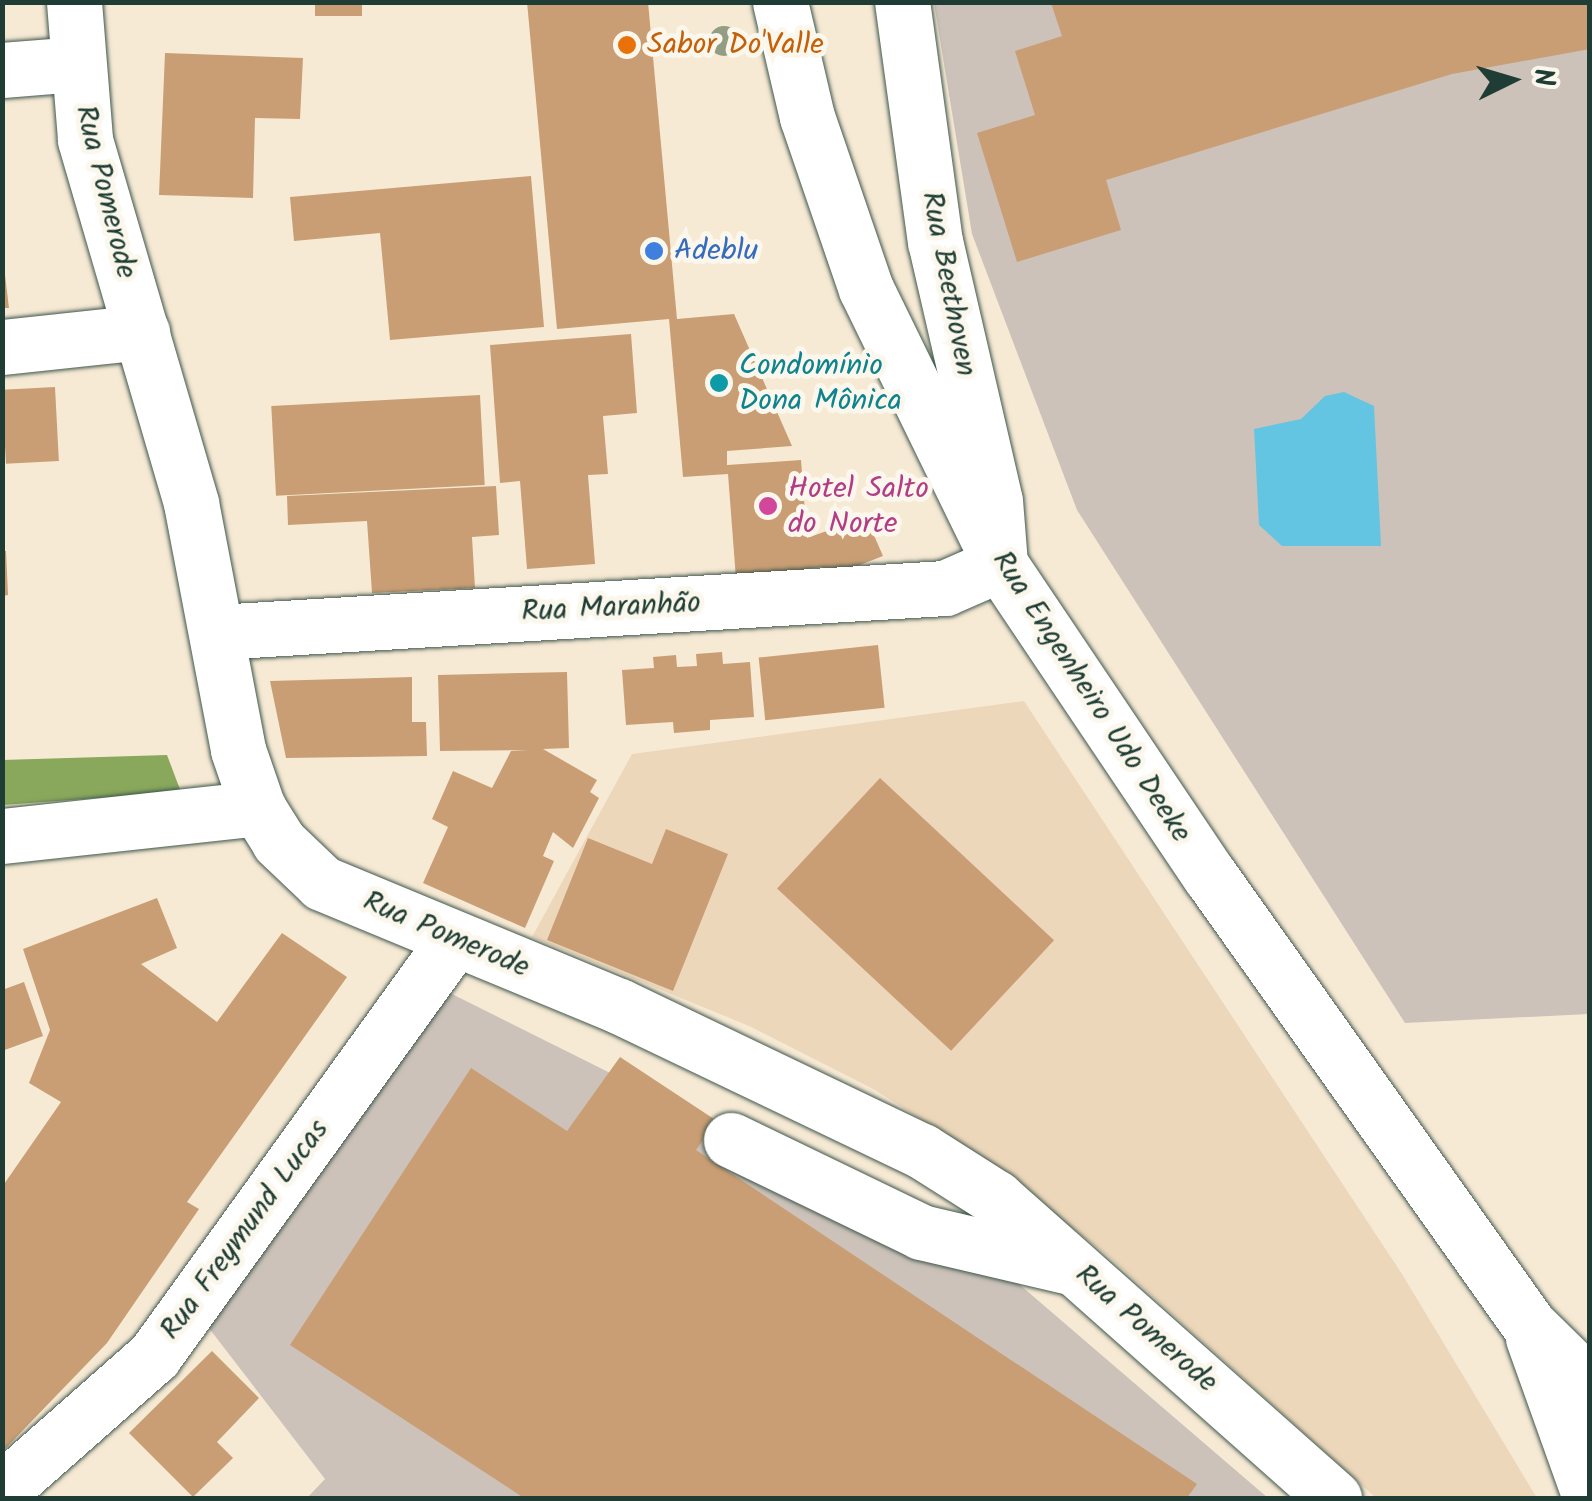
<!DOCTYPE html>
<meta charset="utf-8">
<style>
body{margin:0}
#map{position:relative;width:1592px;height:1501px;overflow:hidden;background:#f7ead5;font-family:Kalam,sans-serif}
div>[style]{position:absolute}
.built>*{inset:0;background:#edd7bb}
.industrial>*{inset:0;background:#ccc2b9}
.forest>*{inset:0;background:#89a85c}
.water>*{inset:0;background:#63c5e1}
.building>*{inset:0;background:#ca9e74;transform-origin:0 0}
.roads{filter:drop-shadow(0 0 2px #3f574c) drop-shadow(0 0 2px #3f574c)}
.minor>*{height:55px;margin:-27.5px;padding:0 27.5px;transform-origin:27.5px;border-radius:27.5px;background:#fff}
.major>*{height:55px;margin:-27.5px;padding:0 27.5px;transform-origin:27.5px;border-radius:27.5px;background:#fff}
.trees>*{width:30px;height:30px;margin:-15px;border-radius:50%;background:#939d84}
.dots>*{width:28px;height:28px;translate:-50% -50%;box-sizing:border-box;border:5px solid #fbf7ec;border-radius:50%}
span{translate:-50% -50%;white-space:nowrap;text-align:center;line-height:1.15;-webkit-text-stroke:10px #fbf7ec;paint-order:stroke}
.food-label{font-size:30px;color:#c56008}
.left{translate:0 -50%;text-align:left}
.street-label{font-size:30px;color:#1f3d34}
.shop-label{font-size:30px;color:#366cbe}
.culture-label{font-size:30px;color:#0d838f}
.hotel-label{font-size:30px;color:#b23c85}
.frame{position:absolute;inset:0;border:5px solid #1f3d34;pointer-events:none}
.north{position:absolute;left:1462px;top:30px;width:100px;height:100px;-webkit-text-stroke:8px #fbf7ec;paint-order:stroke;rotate:85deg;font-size:28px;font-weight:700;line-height:40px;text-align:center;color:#1f3d34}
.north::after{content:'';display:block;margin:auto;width:35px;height:45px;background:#1f3d34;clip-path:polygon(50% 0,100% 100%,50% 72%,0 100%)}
</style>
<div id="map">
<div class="built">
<div style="clip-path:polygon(1024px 701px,1402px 1274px,1537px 1498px,1376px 1498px,1108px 1256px,991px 1164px,875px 1090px,749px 1026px,532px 937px,632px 754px)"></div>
</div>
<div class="industrial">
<div style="clip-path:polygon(934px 3px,1589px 3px,1589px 1014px,1405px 1023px,1077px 510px,972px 234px)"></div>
<div style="clip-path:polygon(444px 990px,999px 1267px,1268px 1498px,307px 1498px,325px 1479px,205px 1323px)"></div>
</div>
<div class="forest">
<div style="clip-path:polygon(167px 755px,181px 792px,3px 805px,2px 760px)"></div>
</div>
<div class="water">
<div style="clip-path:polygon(1344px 392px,1374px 406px,1381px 546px,1282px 546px,1259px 525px,1254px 429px,1301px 419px,1325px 396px)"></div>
</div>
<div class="building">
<div style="left:315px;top:2px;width:47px;height:14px"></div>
<div style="clip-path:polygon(527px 2px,648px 2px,677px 319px,734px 314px,792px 446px,727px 451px,727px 465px,801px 460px,807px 538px,866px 517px,883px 556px,829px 577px,822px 567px,736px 579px,728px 474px,683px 477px,669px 319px,557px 329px)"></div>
<div style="clip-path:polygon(1051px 3px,1590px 3px,1590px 49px,1452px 74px,1106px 180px,1121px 230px,1017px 262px,977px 133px,1035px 115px,1015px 51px,1062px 36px)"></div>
<div style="clip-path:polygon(165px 53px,303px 58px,300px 119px,255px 118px,253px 198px,159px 195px)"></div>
<div style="clip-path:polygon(531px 176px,544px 327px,390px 340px,380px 233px,294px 241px,290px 197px)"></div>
<div style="clip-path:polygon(2px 250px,9px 308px,2px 308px)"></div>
<div style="clip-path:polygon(631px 334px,637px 413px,603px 416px,608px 474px,588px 475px,595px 564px,527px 569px,520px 481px,500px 483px,490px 345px)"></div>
<div style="left:55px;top:387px;width:74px;height:53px;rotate:87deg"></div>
<div style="left:480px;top:395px;width:90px;height:209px;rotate:87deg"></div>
<div style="clip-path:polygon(496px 486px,499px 535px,472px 537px,475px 588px,372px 593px,367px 521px,288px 525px,287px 496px)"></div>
<div style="clip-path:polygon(2px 551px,6px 551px,8px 595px,2px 596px)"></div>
<div style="left:878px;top:645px;width:63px;height:120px;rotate:84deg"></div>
<div style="clip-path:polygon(722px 652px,723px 664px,750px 662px,754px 717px,710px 720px,710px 730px,674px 733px,673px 722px,626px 725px,622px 670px,654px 668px,653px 657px,676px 655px,677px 667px,697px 666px,696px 654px)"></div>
<div style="clip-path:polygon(567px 672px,569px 748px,543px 749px,597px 780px,590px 792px,599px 798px,573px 848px,553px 832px,543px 856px,554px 861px,525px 928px,423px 883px,448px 827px,432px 819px,453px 771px,492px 788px,511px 751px,528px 750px,440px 751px,438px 675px)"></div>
<div style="clip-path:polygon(412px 677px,412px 722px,426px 722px,427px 756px,286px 758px,270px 681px)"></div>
<div style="left:880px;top:778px;width:238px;height:151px;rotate:43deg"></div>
<div style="clip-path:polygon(666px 829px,728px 854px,673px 991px,547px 940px,588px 838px,652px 864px)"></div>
<div style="clip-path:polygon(157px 898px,177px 948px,141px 964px,217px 1022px,282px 933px,347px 977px,187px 1202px,199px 1209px,107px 1343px,2px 1452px,2px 1187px,61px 1102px,29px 1083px,50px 1030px,23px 949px)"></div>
<div style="clip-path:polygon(24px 982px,43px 1036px,2px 1051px,2px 990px)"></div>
<div style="clip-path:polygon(620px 1057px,717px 1121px,696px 1150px,1197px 1484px,1187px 1498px,524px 1498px,290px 1345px,471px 1068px,567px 1131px)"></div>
<div style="clip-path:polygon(212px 1351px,259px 1398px,217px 1442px,233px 1458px,193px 1497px,129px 1433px)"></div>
</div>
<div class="roads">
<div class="minor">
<div style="left:74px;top:2px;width:138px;rotate:85.4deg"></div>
<div style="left:85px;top:140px;width:378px;rotate:73.7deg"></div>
<div style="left:191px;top:503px;width:251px;rotate:79.2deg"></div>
<div style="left:238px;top:750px;width:61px;rotate:71deg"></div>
<div style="left:258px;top:808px;width:40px;rotate:58deg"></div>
<div style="left:279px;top:842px;width:59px;rotate:43.6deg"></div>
<div style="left:322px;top:883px;width:321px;rotate:22.5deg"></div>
<div style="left:619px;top:1006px;width:336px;rotate:25.6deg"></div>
<div style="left:922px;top:1151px;width:88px;rotate:32.4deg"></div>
<div style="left:996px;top:1198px;width:452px;rotate:41.6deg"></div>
<div style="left:2px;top:70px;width:74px;rotate:-4.6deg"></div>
<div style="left:2px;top:347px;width:141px;rotate:-6.1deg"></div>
<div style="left:217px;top:632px;width:729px;rotate:-3.46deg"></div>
<div style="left:945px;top:588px;width:60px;rotate:-23.6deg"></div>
<div style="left:1000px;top:564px;width:63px;rotate:-94.5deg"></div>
<div style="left:995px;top:501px;width:266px;rotate:-103deg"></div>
<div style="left:935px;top:242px;width:242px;rotate:-97.8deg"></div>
<div style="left:2px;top:836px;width:258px;rotate:-6.2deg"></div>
<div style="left:731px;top:1140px;width:211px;rotate:25.8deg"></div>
<div style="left:921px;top:1232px;width:153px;rotate:13.2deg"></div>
<div style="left:2px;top:1490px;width:203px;rotate:-41.4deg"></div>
<div style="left:154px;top:1356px;width:513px;rotate:-54.2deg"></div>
</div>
<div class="major">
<div style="left:780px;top:2px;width:118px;rotate:76.8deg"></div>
<div style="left:807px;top:117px;width:182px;rotate:71.1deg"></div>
<div style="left:866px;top:289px;width:306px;rotate:64deg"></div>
<div style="left:1000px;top:564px;width:376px;rotate:56.1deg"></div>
<div style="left:1210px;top:876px;width:551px;rotate:54.61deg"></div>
<div style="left:1529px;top:1325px;width:86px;rotate:44.5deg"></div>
<div style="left:1533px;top:1338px;width:169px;rotate:70.3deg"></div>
</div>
</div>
<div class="trees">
<div style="left:724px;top:41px"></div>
</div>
<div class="dots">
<div style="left:627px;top:45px;background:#e8710a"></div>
<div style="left:654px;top:251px;background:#3f7fe0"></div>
<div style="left:719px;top:383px;background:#0f9aa8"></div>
<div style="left:768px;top:506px;background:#d1479c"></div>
</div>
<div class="food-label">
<span class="left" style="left:647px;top:45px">Sabor Do'Valle</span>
</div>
<div class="street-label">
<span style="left:105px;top:192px;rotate:76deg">Rua Pomerode</span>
<span style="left:948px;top:284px;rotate:79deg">Rua Beethoven</span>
<span style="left:611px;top:608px;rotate:-3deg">Rua Maranhão</span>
<span style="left:1091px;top:697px;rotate:57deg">Rua Engenheiro Udo Deeke</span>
<span style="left:446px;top:935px;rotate:23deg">Rua Pomerode</span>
<span style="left:245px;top:1230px;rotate:-54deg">Rua Freymund Lucas</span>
<span style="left:1146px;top:1329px;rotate:41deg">Rua Pomerode</span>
</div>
<div class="shop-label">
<span class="left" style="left:674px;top:251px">Adeblu</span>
</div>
<div class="culture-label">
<span class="left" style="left:739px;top:383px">Condomínio<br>Dona Mônica</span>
</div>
<div class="hotel-label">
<span class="left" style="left:788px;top:506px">Hotel Salto<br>do Norte</span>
</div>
<div class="frame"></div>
<div class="north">N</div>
</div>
